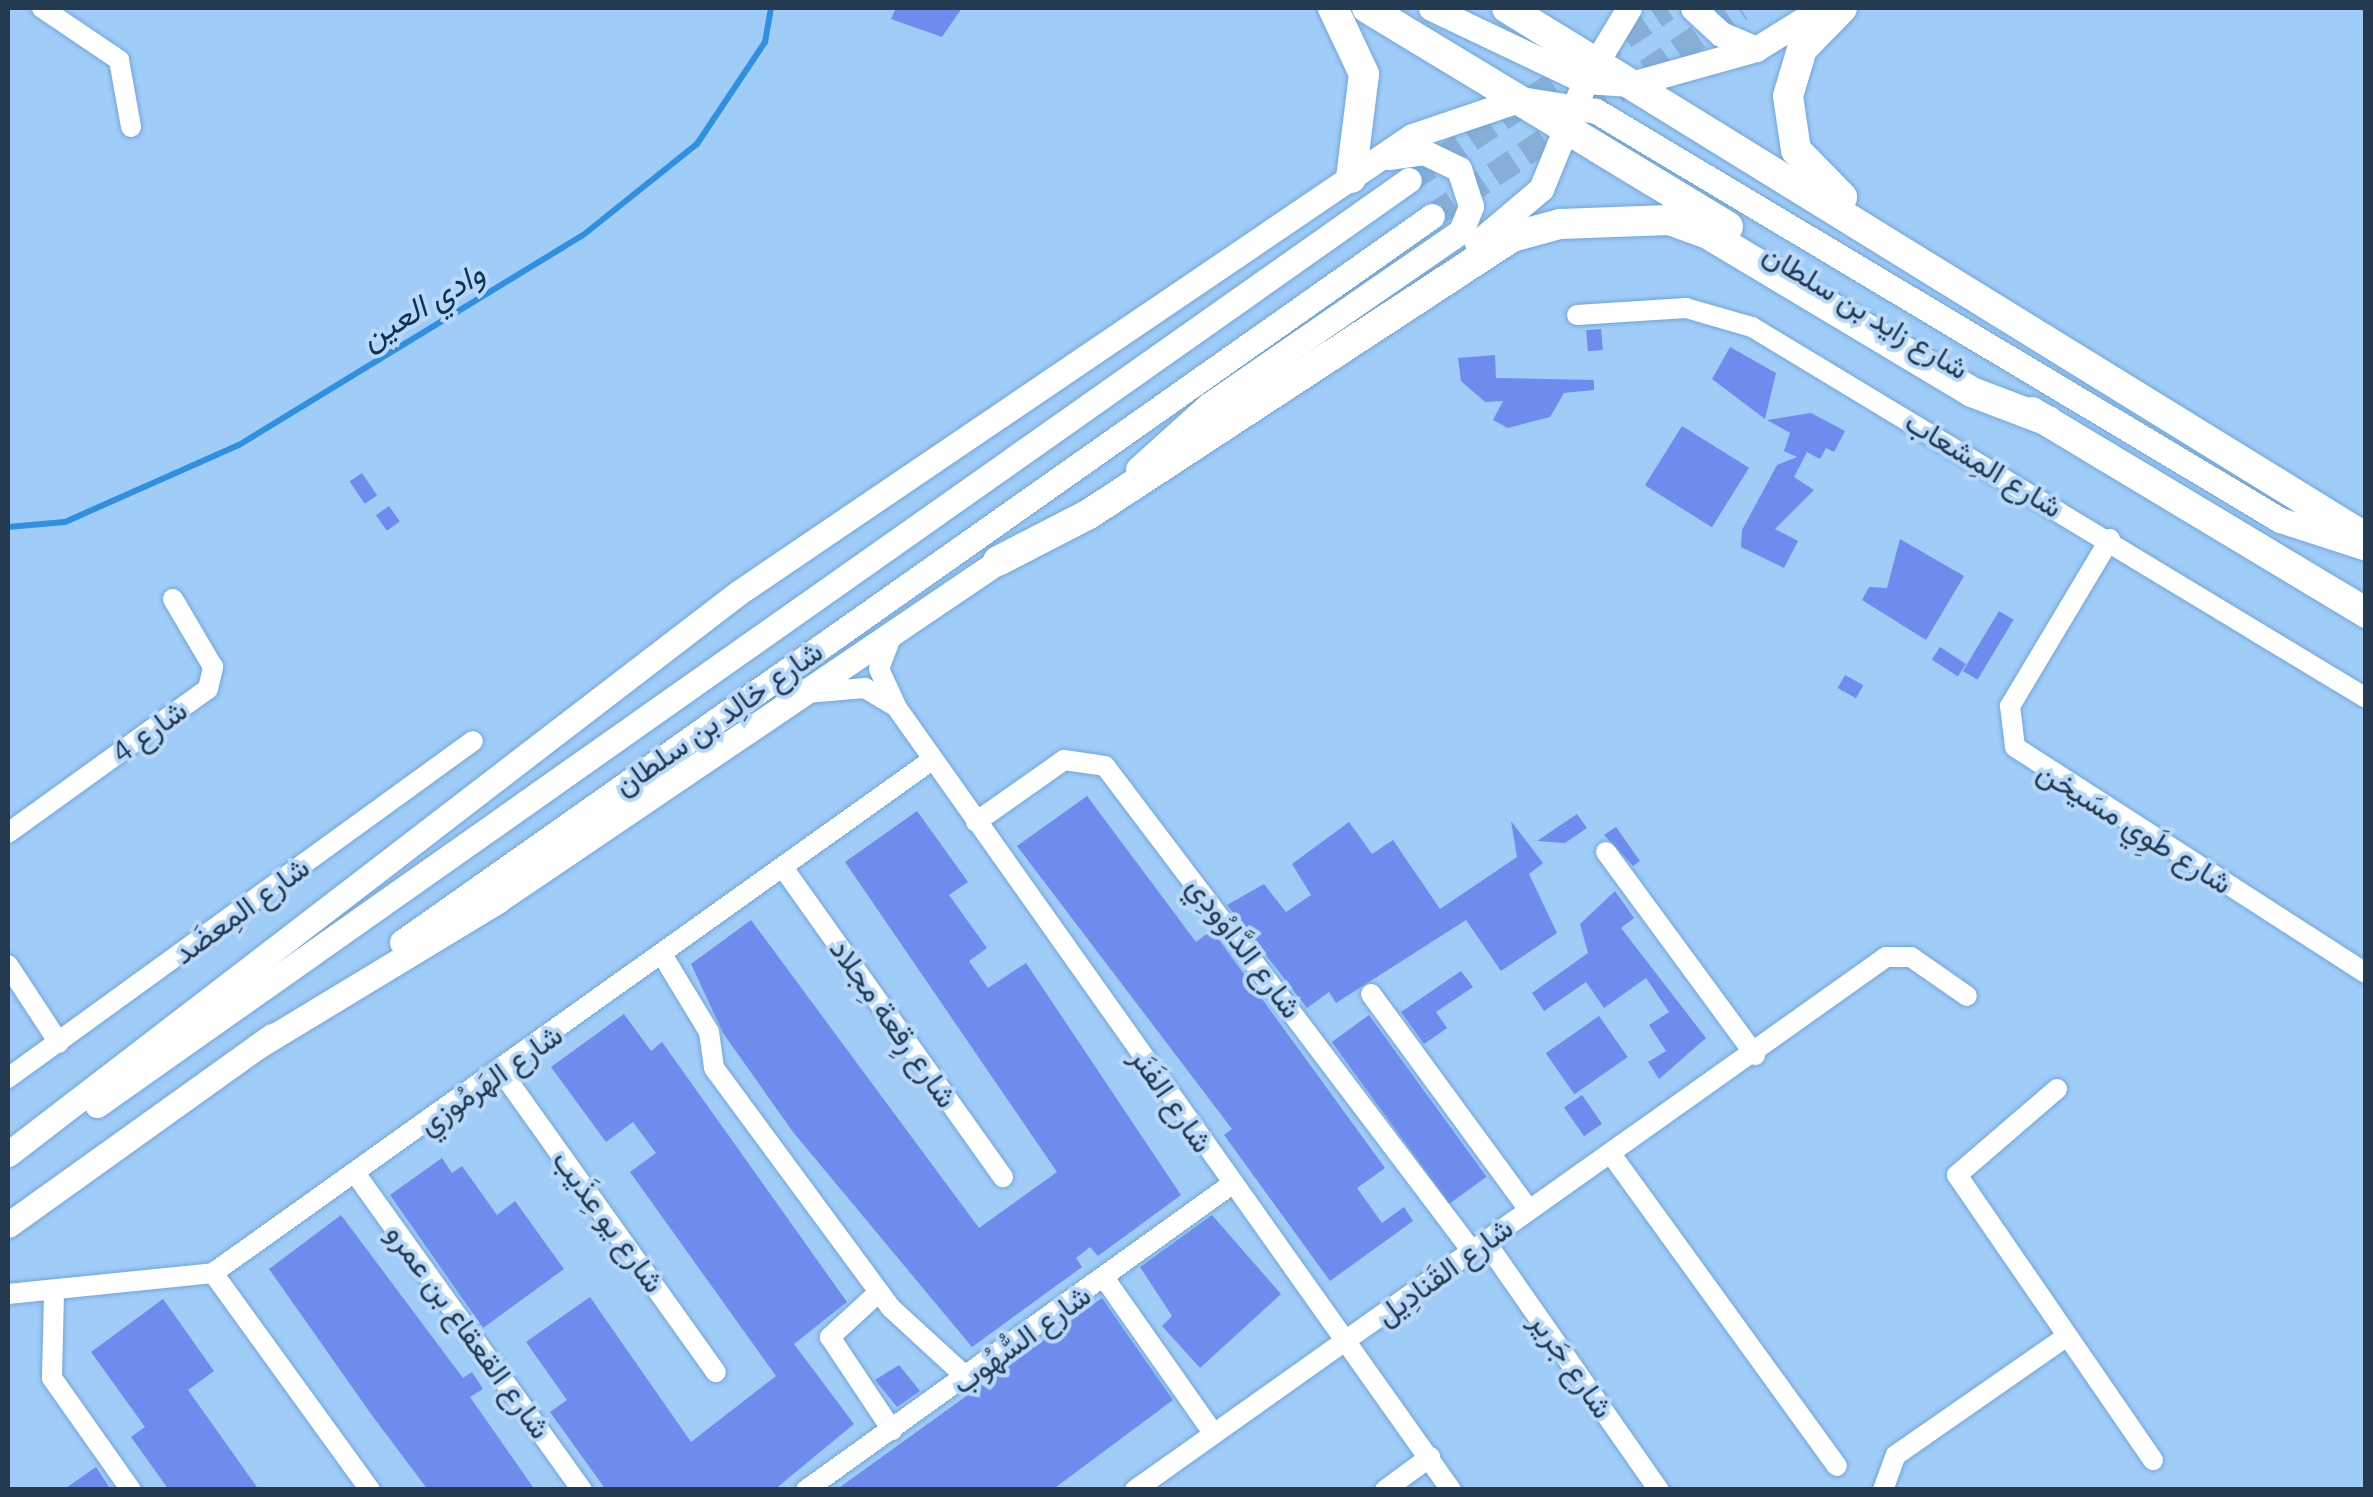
<!DOCTYPE html>
<meta charset="utf-8">
<style>
body{margin:0}
#map{position:relative;width:2373px;height:1497px;overflow:hidden;background:#a0ccf8;font-family:Ubuntu,Vazirmatn,sans-serif}
div>[style]{position:absolute}
.stream>*{height:6px;margin:-3px;padding:0 3px;transform-origin:3px;border-radius:3px;background:#2f8fe0}
.building>*{inset:0;background:#6d8cee;transform-origin:0 0}
.major-tunnel>*{height:25px;margin-top:-12.5px;transform-origin:0;background:repeating-linear-gradient(90deg,#87afd6 0 25px,transparent 0 37px)}
.roads{filter:drop-shadow(0 0 2px #70a6db) drop-shadow(0 0 2px #70a6db)}
.minor>*{height:20px;margin:-10px;padding:0 10px;transform-origin:10px;border-radius:10px;background:#fff}
.major>*{height:25px;margin:-12.5px;padding:0 12.5px;transform-origin:12.5px;border-radius:12.5px;background:#fff}
.highway>*{height:30px;margin:-15px;padding:0 15px;transform-origin:15px;border-radius:15px;background:#fff}
span{translate:-50% -50%;white-space:nowrap;text-align:center;line-height:1.15;-webkit-text-stroke:8px #b7d8f9;paint-order:stroke}
.street-label{font-size:30px;color:#233a50}
.water-label{font-size:32px;color:#0d3354;font-style:italic}
.frame{position:absolute;inset:0;border:10px solid #233a50;pointer-events:none}
</style>
<div id="map">
<div class="stream">
<div style="left:8px;top:527px;width:57px;rotate:-5deg"></div>
<div style="left:65px;top:522px;width:190px;rotate:-23.9deg"></div>
<div style="left:239px;top:445px;width:402px;rotate:-31.4deg"></div>
<div style="left:582px;top:236px;width:147px;rotate:-38.7deg"></div>
<div style="left:697px;top:144px;width:123px;rotate:-56.3deg"></div>
<div style="left:765px;top:42px;width:35px;rotate:-80deg"></div>
</div>
<div class="building">
<div style="clip-path:polygon(896px 8px,962px 8px,942px 37px,891px 19px)"></div>
<div style="left:1601px;top:329px;width:21px;height:15px;rotate:85deg"></div>
<div style="clip-path:polygon(1730px 347px,1776px 373px,1765px 419px,1712px 379px)"></div>
<div style="clip-path:polygon(1495px 355px,1496px 378px,1594px 380px,1594px 390px,1564px 393px,1550px 417px,1508px 428px,1493px 420px,1503px 401px,1485px 402px,1461px 381px,1458px 358px)"></div>
<div style="clip-path:polygon(1811px 413px,1845px 431px,1834px 452px,1826px 448px,1820px 459px,1807px 452px,1794px 477px,1814px 490px,1775px 529px,1798px 541px,1784px 568px,1741px 547px,1742px 530px,1777px 465px,1797px 457px,1784px 451px,1790px 433px,1767px 420px)"></div>
<div style="left:1682px;top:426px;width:79px;height:70px;rotate:32deg"></div>
<div style="left:362px;top:473px;width:27px;height:15px;rotate:56deg"></div>
<div style="left:389px;top:506px;width:19px;height:16px;rotate:55deg"></div>
<div style="clip-path:polygon(1900px 539px,1964px 576px,1926px 640px,1862px 600px,1869px 587px,1887px 588px)"></div>
<div style="left:1999px;top:611px;width:17px;height:70px;rotate:31deg"></div>
<div style="left:1940px;top:647px;width:31px;height:15px;rotate:33deg"></div>
<div style="left:1845px;top:675px;width:21px;height:15px;rotate:29deg"></div>
<div style="clip-path:polygon(1087px 796px,1196px 942px,1212px 930px,1385px 1168px,1357px 1188px,1382px 1223px,1404px 1207px,1413px 1221px,1330px 1281px,1224px 1135px,1232px 1129px,1017px 846px)"></div>
<div style="clip-path:polygon(917px 811px,968px 882px,949px 895px,987px 948px,969px 961px,988px 988px,1026px 963px,1181px 1195px,1098px 1256px,1090px 1247px,1076px 1258px,1082px 1267px,972px 1347px,793px 1132px,723px 1033px,691px 964px,751px 920px,979px 1228px,1057px 1172px,845px 862px)"></div>
<div style="clip-path:polygon(1577px 814px,1587px 828px,1565px 843px,1537px 841px)"></div>
<div style="clip-path:polygon(1511px 821px,1543px 863px,1529px 874px,1557px 933px,1501px 971px,1466px 920px,1336px 1003px,1329px 992px,1307px 1008px,1227px 905px,1264px 884px,1286px 912px,1311px 895px,1292px 864px,1349px 822px,1372px 854px,1393px 840px,1440px 909px,1517px 857px)"></div>
<div style="clip-path:polygon(1616px 827px,1640px 861px,1633px 866px,1604px 835px)"></div>
<div style="clip-path:polygon(1615px 891px,1634px 918px,1621px 928px,1706px 1038px,1659px 1079px,1648px 1062px,1666px 1051px,1649px 1025px,1669px 1012px,1646px 978px,1604px 1008px,1586px 982px,1544px 1011px,1532px 993px,1588px 953px,1580px 924px)"></div>
<div style="clip-path:polygon(1461px 971px,1473px 987px,1436px 1012px,1447px 1028px,1424px 1044px,1401px 1012px)"></div>
<div style="clip-path:polygon(624px 1014px,651px 1051px,662px 1042px,847px 1302px,794px 1344px,854px 1424px,774px 1490px,606px 1490px,550px 1412px,567px 1400px,526px 1342px,590px 1297px,691px 1442px,776px 1376px,630px 1172px,656px 1153px,633px 1122px,606px 1142px,551px 1067px)"></div>
<div style="left:1369px;top:1015px;width:200px;height:46px;rotate:54deg"></div>
<div style="left:1599px;top:1016px;width:50px;height:65px;rotate:55deg"></div>
<div style="left:1582px;top:1095px;width:35px;height:22px;rotate:55deg"></div>
<div style="clip-path:polygon(442px 1158px,452px 1173px,462px 1166px,497px 1215px,515px 1201px,564px 1269px,483px 1328px,390px 1195px)"></div>
<div style="clip-path:polygon(341px 1215px,463px 1378px,472px 1372px,483px 1389px,470px 1397px,535px 1490px,428px 1490px,371px 1414px,269px 1269px)"></div>
<div style="clip-path:polygon(1212px 1215px,1281px 1294px,1200px 1368px,1162px 1326px,1172px 1316px,1140px 1267px)"></div>
<div style="clip-path:polygon(1102px 1298px,1173px 1400px,1052px 1490px,836px 1490px)"></div>
<div style="clip-path:polygon(163px 1299px,214px 1371px,188px 1390px,259px 1490px,169px 1490px,131px 1437px,145px 1427px,91px 1352px)"></div>
<div style="clip-path:polygon(899px 1365px,920px 1391px,897px 1407px,875px 1380px)"></div>
<div style="clip-path:polygon(96px 1467px,111px 1490px,63px 1490px)"></div>
</div>
<div class="major-tunnel">
<div style="left:1409px;top:180px;width:310px;rotate:-33.7deg"></div>
<div style="left:1432px;top:216px;width:372px;rotate:-34deg"></div>
</div>
<div class="roads">
<div class="minor">
<div style="left:42px;top:8px;width:93px;rotate:34deg"></div>
<div style="left:119px;top:60px;width:68px;rotate:79.8deg"></div>
<div style="left:1577px;top:315px;width:109px;rotate:-3.7deg"></div>
<div style="left:1686px;top:308px;width:69px;rotate:16.1deg"></div>
<div style="left:1752px;top:327px;width:717px;rotate:31.14deg"></div>
<div style="left:2110px;top:539px;width:195px;rotate:120.9deg"></div>
<div style="left:2010px;top:706px;width:41px;rotate:83deg"></div>
<div style="left:2015px;top:747px;width:417px;rotate:32.8deg"></div>
<div style="left:892px;top:635px;width:36px;rotate:111deg"></div>
<div style="left:879px;top:669px;width:43px;rotate:65.2deg"></div>
<div style="left:897px;top:708px;width:958px;rotate:54.68deg"></div>
<div style="left:806px;top:693px;width:59px;rotate:-4.8deg"></div>
<div style="left:865px;top:688px;width:31px;rotate:31deg"></div>
<div style="left:976px;top:822px;width:108px;rotate:-35.2deg"></div>
<div style="left:1064px;top:760px;width:41px;rotate:8.3deg"></div>
<div style="left:1105px;top:766px;width:608px;rotate:52.89deg"></div>
<div style="left:8px;top:833px;width:246px;rotate:-35.8deg"></div>
<div style="left:208px;top:689px;width:23px;rotate:-77deg"></div>
<div style="left:213px;top:667px;width:79px;rotate:-120.5deg"></div>
<div style="left:1606px;top:852px;width:252px;rotate:53.7deg"></div>
<div style="left:784px;top:869px;width:378px;rotate:54.6deg"></div>
<div style="left:663px;top:956px;width:89px;rotate:58.8deg"></div>
<div style="left:709px;top:1032px;width:36px;rotate:82deg"></div>
<div style="left:714px;top:1068px;width:298px;rotate:53.6deg"></div>
<div style="left:891px;top:1308px;width:103px;rotate:42.6deg"></div>
<div style="left:8px;top:965px;width:93px;rotate:56.8deg"></div>
<div style="left:1371px;top:994px;width:268px;rotate:53.8deg"></div>
<div style="left:501px;top:1071px;width:370px;rotate:54.5deg"></div>
<div style="left:8px;top:1078px;width:574px;rotate:-35.93deg"></div>
<div style="left:2057px;top:1089px;width:132px;rotate:139.3deg"></div>
<div style="left:1957px;top:1175px;width:346px;rotate:55.5deg"></div>
<div style="left:1611px;top:1154px;width:385px;rotate:54.1deg"></div>
<div style="left:355px;top:1173px;width:390px;rotate:54.4deg"></div>
<div style="left:1485px;top:1241px;width:304px;rotate:55.1deg"></div>
<div style="left:213px;top:1273px;width:268px;rotate:54.1deg"></div>
<div style="left:1105px;top:1279px;width:189px;rotate:54.9deg"></div>
<div style="left:879px;top:1292px;width:67px;rotate:137.4deg"></div>
<div style="left:830px;top:1337px;width:112px;rotate:56.3deg"></div>
<div style="left:8px;top:1294px;width:206px;rotate:-5.8deg"></div>
<div style="left:213px;top:1273px;width:883px;rotate:-35.51deg"></div>
<div style="left:54px;top:1294px;width:84px;rotate:91.4deg"></div>
<div style="left:52px;top:1378px;width:137px;rotate:54.8deg"></div>
<div style="left:806px;top:1490px;width:525px;rotate:-35.69deg"></div>
<div style="left:1135px;top:1490px;width:921px;rotate:-35.36deg"></div>
<div style="left:1886px;top:957px;width:25px"></div>
<div style="left:1911px;top:957px;width:68px;rotate:34.9deg"></div>
<div style="left:1385px;top:1490px;width:56px;rotate:-36.3deg"></div>
<div style="left:1883px;top:1490px;width:37px;rotate:-70deg"></div>
<div style="left:1896px;top:1455px;width:207px;rotate:-34.8deg"></div>
</div>
<div class="major">
<div style="left:1431px;top:8px;width:170px;rotate:25.4deg"></div>
<div style="left:1585px;top:81px;width:46px;rotate:3.7deg"></div>
<div style="left:1631px;top:84px;width:130px;rotate:-15.6deg"></div>
<div style="left:1756px;top:49px;width:78px;rotate:-31.8deg"></div>
<div style="left:1693px;top:8px;width:38px;rotate:43deg"></div>
<div style="left:1721px;top:34px;width:38px;rotate:23deg"></div>
<div style="left:1477px;top:243px;width:84px;rotate:-40.2deg"></div>
<div style="left:1541px;top:189px;width:117px;rotate:-67.8deg"></div>
<div style="left:1585px;top:81px;width:85px;rotate:-58.9deg"></div>
<div style="left:1138px;top:469px;width:96px;rotate:-42deg"></div>
<div style="left:1209px;top:405px;width:306px;rotate:-34.6deg"></div>
<div style="left:1461px;top:231px;width:27px;rotate:-68deg"></div>
<div style="left:1471px;top:206px;width:39px;rotate:-108deg"></div>
<div style="left:1459px;top:169px;width:39px;rotate:-154deg"></div>
<div style="left:1424px;top:152px;width:36px;rotate:172deg"></div>
<div style="left:402px;top:942px;width:1260px;rotate:-35.18deg"></div>
<div style="left:258px;top:1046px;width:280px;rotate:-31.2deg"></div>
<div style="left:497px;top:901px;width:626px;rotate:-34.12deg"></div>
<div style="left:97px;top:1105px;width:1605px;rotate:-35.19deg"></div>
<div style="left:8px;top:1154px;width:921px;rotate:-37.54deg"></div>
<div style="left:738px;top:593px;width:814px;rotate:-34.14deg"></div>
<div style="left:1412px;top:136px;width:115px;rotate:-18.7deg"></div>
<div style="left:1521px;top:99px;width:76px;rotate:9.1deg"></div>
<div style="left:1596px;top:111px;width:797px;rotate:30.88deg"></div>
<div style="left:2280px;top:520px;width:90px;rotate:18deg"></div>
<div style="left:8px;top:1225px;width:325px;rotate:-35.6deg"></div>
</div>
<div class="highway">
<div style="left:1333px;top:8px;width:73px;rotate:64.8deg"></div>
<div style="left:1364px;top:74px;width:105px;rotate:97.1deg"></div>
<div style="left:1367px;top:8px;width:422px;rotate:31.2deg"></div>
<div style="left:1507px;top:8px;width:1009px;rotate:31.67deg"></div>
<div style="left:1842px;top:8px;width:57px;rotate:134.3deg"></div>
<div style="left:1802px;top:49px;width:49px;rotate:106.6deg"></div>
<div style="left:1788px;top:96px;width:55px;rotate:81.6deg"></div>
<div style="left:1796px;top:150px;width:66px;rotate:45.6deg"></div>
<div style="left:2032px;top:412px;width:390px;rotate:31deg"></div>
<div style="left:998px;top:561px;width:102px;rotate:-27.3deg"></div>
<div style="left:1089px;top:514px;width:506px;rotate:-33.22deg"></div>
<div style="left:1512px;top:237px;width:50px;rotate:-15.2deg"></div>
<div style="left:1560px;top:224px;width:109px;rotate:-2.1deg"></div>
<div style="left:1669px;top:220px;width:41px;rotate:19.7deg"></div>
<div style="left:1708px;top:234px;width:308px;rotate:30.9deg"></div>
<div style="left:1972px;top:392px;width:81px;rotate:20.9deg"></div>
</div>
</div>
<div class="street-label">
<span style="left:1866px;top:311px;rotate:31deg">شارع زايد بن سلطان</span>
<span style="left:1984px;top:464px;rotate:31deg">شارع المِشعاب</span>
<span style="left:718px;top:718px;rotate:-35deg">شارع خالِد بن سلطان</span>
<span style="left:149px;top:731px;rotate:-36deg">شارع 4</span>
<span style="left:2135px;top:827px;rotate:32deg">شارع طَوِي مسَيخن</span>
<span style="left:241px;top:910px;rotate:-36deg">شارع المِعضَد</span>
<span style="left:1245px;top:947px;rotate:53deg">شارع الدَّاوُودِي</span>
<span style="left:894px;top:1023px;rotate:55deg">شارع رِقعة مِجلاد</span>
<span style="left:490px;top:1079px;rotate:-35deg">شارع الهَرمُوزي</span>
<span style="left:1172px;top:1100px;rotate:55deg">شارع الفَنَر</span>
<span style="left:609px;top:1221px;rotate:54deg">شارع يو عِذَيب</span>
<span style="left:1444px;top:1271px;rotate:-36deg">شارع القَنادِيل</span>
<span style="left:469px;top:1331px;rotate:54deg">شارع القعقاع بن عمرو</span>
<span style="left:1021px;top:1339px;rotate:-36deg">شارع السُّهُوب</span>
<span style="left:1572px;top:1365px;rotate:55deg">شارع جَرير</span>
</div>
<div class="water-label">
<span style="left:422px;top:305px;rotate:-31deg">وادي العين</span>
</div>
<div class="frame"></div>
</div>
